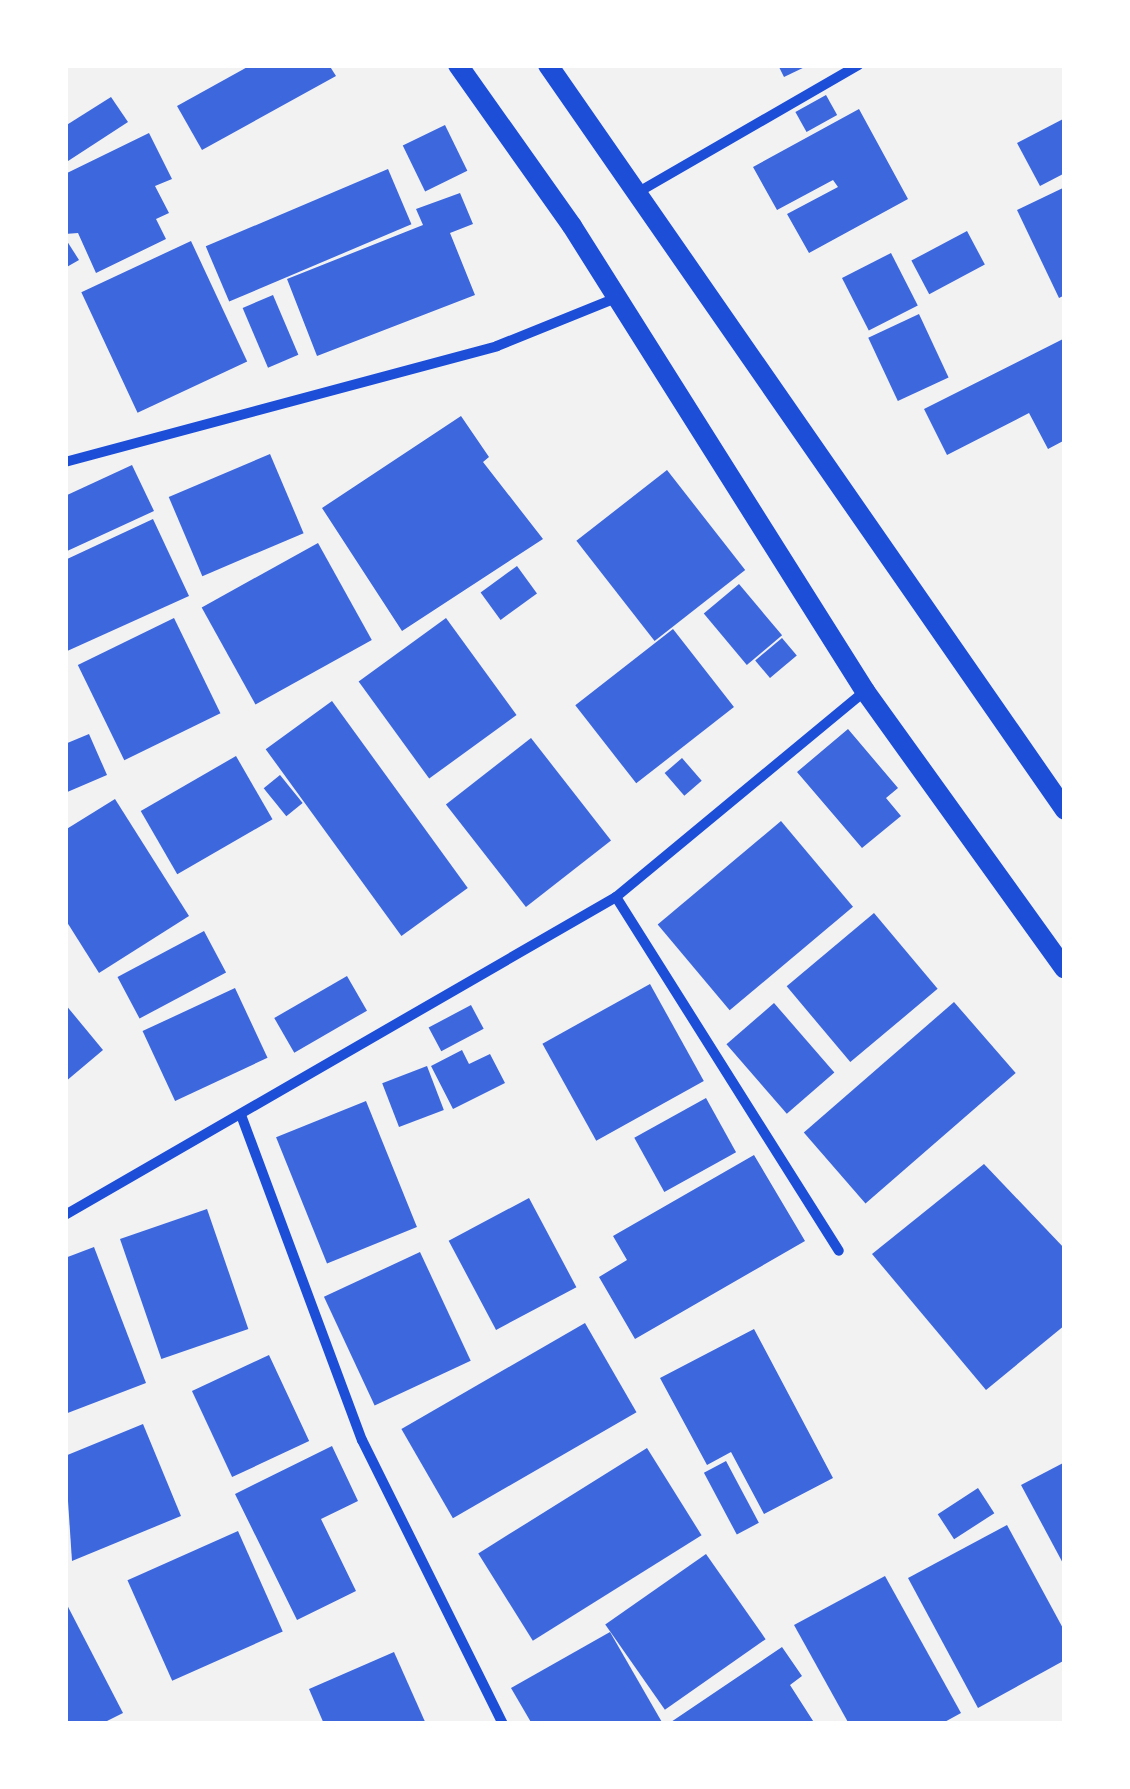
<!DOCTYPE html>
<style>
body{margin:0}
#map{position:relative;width:1130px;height:1789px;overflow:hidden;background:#f2f2f2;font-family:Signika,sans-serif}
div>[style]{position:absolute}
.building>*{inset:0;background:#3d67dc;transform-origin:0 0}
.minor>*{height:10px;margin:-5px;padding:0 5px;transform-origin:5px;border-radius:5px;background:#1d4ed8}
.secondary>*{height:20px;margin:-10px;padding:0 10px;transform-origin:10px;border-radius:10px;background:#1d4ed8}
span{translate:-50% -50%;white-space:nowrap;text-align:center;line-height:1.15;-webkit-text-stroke:10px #fff;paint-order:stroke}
.frame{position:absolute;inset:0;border:68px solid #fff;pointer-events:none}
</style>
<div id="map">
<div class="building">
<div style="clip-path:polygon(251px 65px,329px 65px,336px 76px,202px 150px,177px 106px)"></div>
<div style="clip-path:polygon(778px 65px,809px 65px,784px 77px)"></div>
<div style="left:826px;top:95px;width:23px;height:35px;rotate:61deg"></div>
<div style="clip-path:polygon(111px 97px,128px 122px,65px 163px,65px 126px)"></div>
<div style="clip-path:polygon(859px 109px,908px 199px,809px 253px,787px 214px,838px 187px,833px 180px,777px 210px,753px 167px)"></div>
<div style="clip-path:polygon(1065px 118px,1065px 173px,1040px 186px,1017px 143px)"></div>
<div style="left:445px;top:125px;width:51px;height:47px;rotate:64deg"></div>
<div style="clip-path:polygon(149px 133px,172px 179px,155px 186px,169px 213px,156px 219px,166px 239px,96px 273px,78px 233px,65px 234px,65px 174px)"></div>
<div style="left:388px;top:169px;width:60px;height:198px;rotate:67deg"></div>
<div style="clip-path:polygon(1065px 187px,1065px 295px,1059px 298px,1017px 210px)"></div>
<div style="clip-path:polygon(460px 193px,473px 224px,450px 233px,475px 295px,317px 356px,287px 279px,423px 225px,416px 209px)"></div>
<div style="left:967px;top:231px;width:38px;height:63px;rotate:62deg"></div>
<div style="clip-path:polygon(65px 238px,79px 260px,65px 268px)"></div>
<div style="left:191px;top:241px;width:133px;height:121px;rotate:65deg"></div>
<div style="left:891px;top:253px;width:59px;height:55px;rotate:63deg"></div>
<div style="left:273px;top:295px;width:65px;height:33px;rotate:67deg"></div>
<div style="left:919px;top:314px;width:70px;height:56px;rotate:65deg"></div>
<div style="clip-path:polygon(1065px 338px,1065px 440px,1048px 449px,1029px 413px,947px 455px,924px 409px)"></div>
<div style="clip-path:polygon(461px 416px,489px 457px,483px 462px,543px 539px,402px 631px,322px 508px)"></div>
<div style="left:270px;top:454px;width:86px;height:110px;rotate:67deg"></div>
<div style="clip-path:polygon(132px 465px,154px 511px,65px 552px,65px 496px)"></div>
<div style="left:667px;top:470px;width:127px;height:115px;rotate:52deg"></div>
<div style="clip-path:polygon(153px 519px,189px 596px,65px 652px,65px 560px)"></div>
<div style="left:318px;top:543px;width:111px;height:133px;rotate:61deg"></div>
<div style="left:517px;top:566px;width:34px;height:45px;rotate:54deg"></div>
<div style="left:739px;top:584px;width:67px;height:46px;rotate:50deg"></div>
<div style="left:174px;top:618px;width:106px;height:107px;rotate:64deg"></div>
<div style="left:446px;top:618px;width:120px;height:108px;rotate:54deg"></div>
<div style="left:673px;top:629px;width:99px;height:124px;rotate:52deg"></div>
<div style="left:782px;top:638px;width:23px;height:35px;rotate:50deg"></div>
<div style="left:332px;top:701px;width:231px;height:82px;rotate:54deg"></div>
<div style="clip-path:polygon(848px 729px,898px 788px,886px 798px,901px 816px,862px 848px,797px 772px)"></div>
<div style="clip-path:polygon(89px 734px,107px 775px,65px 793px,65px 744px)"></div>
<div style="left:531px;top:738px;width:130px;height:108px;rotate:52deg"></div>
<div style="left:236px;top:756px;width:73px;height:110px;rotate:60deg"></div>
<div style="left:682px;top:758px;width:30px;height:23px;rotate:49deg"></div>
<div style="left:280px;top:775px;width:36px;height:21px;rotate:51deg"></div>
<div style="clip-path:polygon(115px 799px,189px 916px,99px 973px,65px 919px,65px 830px)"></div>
<div style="left:781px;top:821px;width:112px;height:161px;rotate:50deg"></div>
<div style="left:874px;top:913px;width:99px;height:114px;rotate:50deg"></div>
<div style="left:204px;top:931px;width:47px;height:98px;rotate:62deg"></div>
<div style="left:347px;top:976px;width:40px;height:84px;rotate:60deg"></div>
<div style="left:650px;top:984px;width:111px;height:123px;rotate:61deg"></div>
<div style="left:235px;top:988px;width:77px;height:102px;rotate:65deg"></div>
<div style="left:954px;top:1002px;width:94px;height:199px;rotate:49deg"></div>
<div style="left:774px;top:1003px;width:92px;height:63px;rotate:49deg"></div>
<div style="clip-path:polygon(65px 1004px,103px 1050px,65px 1082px)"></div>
<div style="left:471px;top:1005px;width:27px;height:48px;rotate:62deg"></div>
<div style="clip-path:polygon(462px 1050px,469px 1064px,490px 1054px,505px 1083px,453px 1109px,431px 1066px)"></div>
<div style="left:427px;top:1066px;width:47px;height:48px;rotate:69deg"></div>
<div style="left:706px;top:1098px;width:62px;height:82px;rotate:61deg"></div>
<div style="left:366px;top:1101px;width:136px;height:97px;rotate:68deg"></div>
<div style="clip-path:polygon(754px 1155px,805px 1241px,635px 1339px,599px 1277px,627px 1260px,613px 1236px)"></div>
<div style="clip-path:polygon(984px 1164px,1065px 1249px,1065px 1325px,986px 1390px,872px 1254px)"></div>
<div style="left:529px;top:1198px;width:101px;height:91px;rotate:62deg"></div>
<div style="left:207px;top:1209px;width:127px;height:92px;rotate:71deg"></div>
<div style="clip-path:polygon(94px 1247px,146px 1383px,65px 1414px,65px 1258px)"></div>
<div style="left:420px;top:1252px;width:120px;height:106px;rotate:65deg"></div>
<div style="left:585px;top:1323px;width:103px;height:212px;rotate:60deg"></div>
<div style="clip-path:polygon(754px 1329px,833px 1478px,764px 1514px,731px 1452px,707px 1465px,660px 1378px)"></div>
<div style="left:269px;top:1355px;width:95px;height:85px;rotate:65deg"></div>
<div style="clip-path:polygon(143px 1424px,181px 1516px,72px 1561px,65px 1456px)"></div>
<div style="clip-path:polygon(332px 1446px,358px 1501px,321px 1519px,356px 1591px,297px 1620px,235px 1494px)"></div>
<div style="left:647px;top:1448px;width:103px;height:199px;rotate:58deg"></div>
<div style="left:726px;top:1461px;width:70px;height:25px;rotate:62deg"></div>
<div style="clip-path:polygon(1065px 1462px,1065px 1567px,1021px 1485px)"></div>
<div style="left:978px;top:1488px;width:30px;height:48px;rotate:57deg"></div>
<div style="clip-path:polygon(1007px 1525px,1065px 1632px,1065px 1660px,978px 1708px,908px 1578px)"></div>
<div style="left:238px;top:1531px;width:110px;height:121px;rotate:66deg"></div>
<div style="left:706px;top:1554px;width:104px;height:123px;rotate:55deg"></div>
<div style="clip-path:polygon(885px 1576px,961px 1713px,941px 1724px,849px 1724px,794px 1625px)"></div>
<div style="clip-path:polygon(65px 1601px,123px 1713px,101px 1724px,65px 1724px)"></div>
<div style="clip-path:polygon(610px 1632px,663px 1724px,532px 1724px,511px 1688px)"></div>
<div style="clip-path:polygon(782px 1647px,802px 1676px,790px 1685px,815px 1724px,668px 1724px)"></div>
<div style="clip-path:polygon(394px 1652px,426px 1724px,324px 1724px,309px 1689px)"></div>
</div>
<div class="minor">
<div style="left:635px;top:194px;width:258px;rotate:-30deg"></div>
<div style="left:65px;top:462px;width:447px;rotate:-15deg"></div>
<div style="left:497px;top:346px;width:128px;rotate:-22deg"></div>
<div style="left:616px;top:897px;width:418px;rotate:57.8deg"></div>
<div style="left:241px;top:1115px;width:347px;rotate:69.6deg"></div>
<div style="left:362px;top:1440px;width:317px;rotate:63.6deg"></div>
<div style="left:65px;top:1215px;width:636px;rotate:-29.99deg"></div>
<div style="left:616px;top:897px;width:323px;rotate:-39.6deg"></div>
</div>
<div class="secondary">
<div style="left:458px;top:65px;width:197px;rotate:54.7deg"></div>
<div style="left:572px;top:226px;width:550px;rotate:57.78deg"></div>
<div style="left:865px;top:691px;width:342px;rotate:54.3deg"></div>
<div style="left:548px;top:65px;width:907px;rotate:55.24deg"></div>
</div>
<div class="frame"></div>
</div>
